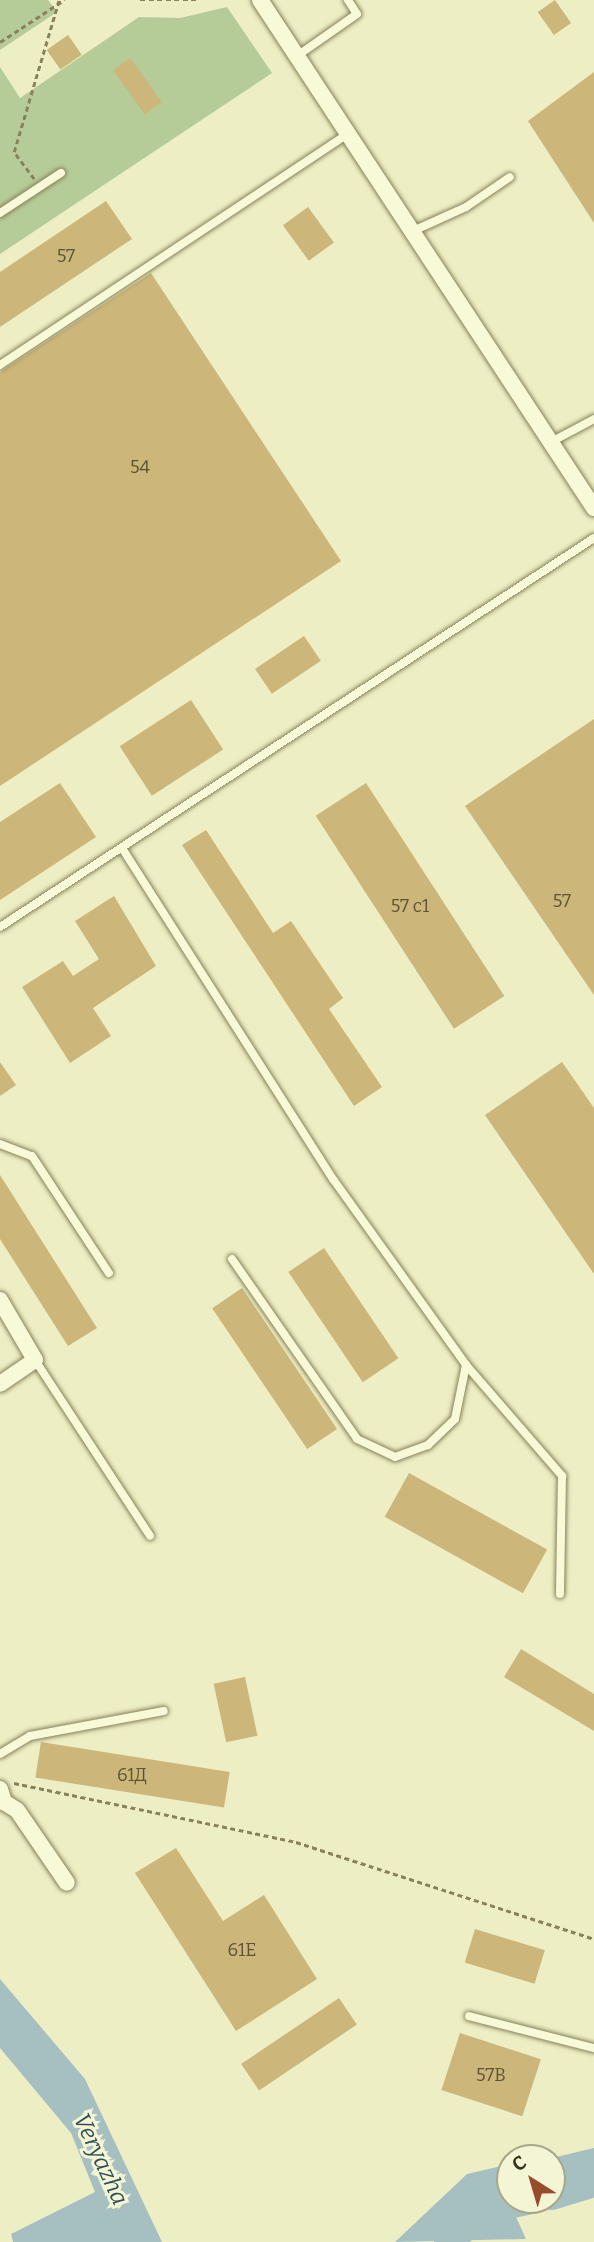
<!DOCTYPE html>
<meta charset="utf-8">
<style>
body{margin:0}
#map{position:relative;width:594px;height:2242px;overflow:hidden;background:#edeec4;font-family:Bitter,serif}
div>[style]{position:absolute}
.green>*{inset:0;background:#b6cc98}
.water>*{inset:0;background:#a6c0c1}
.river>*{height:28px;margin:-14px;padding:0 14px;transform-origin:14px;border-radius:14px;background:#a6c0c1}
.building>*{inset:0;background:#ccb67a;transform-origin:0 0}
.path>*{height:2.5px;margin-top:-1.25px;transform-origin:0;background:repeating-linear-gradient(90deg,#88815a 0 5px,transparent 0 8.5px)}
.roads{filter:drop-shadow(0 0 2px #88815a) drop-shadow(0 0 2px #88815a)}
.service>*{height:8px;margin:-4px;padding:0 4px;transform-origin:4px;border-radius:4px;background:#f8f9d7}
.minor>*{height:16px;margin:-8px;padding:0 8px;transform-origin:8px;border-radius:8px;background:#f8f9d7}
span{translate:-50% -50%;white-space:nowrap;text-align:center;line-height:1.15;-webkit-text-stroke:6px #f4f5d4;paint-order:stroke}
.number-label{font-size:18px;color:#5e5435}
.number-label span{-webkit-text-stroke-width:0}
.water-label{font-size:23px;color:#2e4e58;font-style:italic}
.north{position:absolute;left:496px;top:2144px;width:70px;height:70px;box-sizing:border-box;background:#f4f5d4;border:2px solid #a9a78b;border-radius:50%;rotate:323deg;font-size:19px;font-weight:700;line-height:28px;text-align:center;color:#39331e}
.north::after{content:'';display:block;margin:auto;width:24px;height:32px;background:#974c2b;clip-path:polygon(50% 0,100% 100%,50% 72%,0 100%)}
</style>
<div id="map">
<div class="green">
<div style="clip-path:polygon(0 0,48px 0,57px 12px,0 50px)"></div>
<div style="clip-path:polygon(227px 7px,272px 73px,0 254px,0 67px,20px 98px,139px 17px,180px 18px)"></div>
</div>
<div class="water">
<div style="clip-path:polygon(0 1979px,85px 2079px,162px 2242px,13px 2242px,11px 2234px,95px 2192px,71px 2133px,0 2048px)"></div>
<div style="clip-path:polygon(594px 2148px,594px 2172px,552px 2184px,552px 2158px)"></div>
<div style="clip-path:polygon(510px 2164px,507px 2197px,526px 2239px,395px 2242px,467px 2174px)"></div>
</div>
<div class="river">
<div style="left:552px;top:2196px;width:44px;rotate:-17.2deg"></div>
<div style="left:448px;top:2242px;width:50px;rotate:-40.1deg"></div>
<div style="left:486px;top:2210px;width:46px;rotate:-12.5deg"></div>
</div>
<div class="building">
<div style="left:555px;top:0;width:28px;height:21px;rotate:55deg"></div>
<div style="left:68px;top:35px;width:24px;height:26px;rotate:55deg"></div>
<div style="left:130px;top:58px;width:54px;height:21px;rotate:54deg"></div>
<div style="clip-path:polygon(594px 72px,594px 223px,528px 121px)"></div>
<div style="clip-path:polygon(106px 201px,132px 239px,0 327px,0 272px)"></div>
<div style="left:308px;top:207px;width:44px;height:31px;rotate:54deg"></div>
<div style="clip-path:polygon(151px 273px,341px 561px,0 786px,0 372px)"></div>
<div style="left:304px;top:636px;width:30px;height:59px;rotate:56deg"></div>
<div style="left:191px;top:700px;width:59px;height:85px;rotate:57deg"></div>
<div style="clip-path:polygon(594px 719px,594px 995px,465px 806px)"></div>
<div style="clip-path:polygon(60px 783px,96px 837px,0 900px,0 822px)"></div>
<div style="left:366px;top:783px;width:254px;height:60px;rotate:57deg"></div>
<div style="clip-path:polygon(206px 830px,273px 933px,291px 921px,343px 998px,329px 1009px,382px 1087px,354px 1106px,182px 845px)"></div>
<div style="clip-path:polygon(114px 896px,156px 966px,93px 1008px,111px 1036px,70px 1063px,22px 987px,63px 961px,73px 976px,99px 959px,75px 921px)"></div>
<div style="clip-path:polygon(0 1062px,16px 1085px,0 1096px)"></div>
<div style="clip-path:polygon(562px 1062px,594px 1108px,594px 1274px,485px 1115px)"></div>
<div style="clip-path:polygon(0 1175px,97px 1328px,68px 1346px,0 1239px)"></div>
<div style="left:324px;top:1248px;width:133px;height:43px;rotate:56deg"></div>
<div style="left:242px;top:1288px;width:170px;height:36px;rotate:56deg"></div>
<div style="left:409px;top:1473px;width:158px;height:50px;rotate:29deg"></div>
<div style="clip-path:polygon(521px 1649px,594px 1694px,594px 1731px,504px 1677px)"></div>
<div style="left:245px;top:1677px;width:60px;height:32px;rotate:78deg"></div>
<div style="left:41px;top:1742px;width:191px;height:36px;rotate:9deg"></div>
<div style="clip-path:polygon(176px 1848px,223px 1921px,264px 1895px,317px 1979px,236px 2031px,135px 1873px)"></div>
<div style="left:475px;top:1929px;width:73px;height:35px;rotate:17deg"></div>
<div style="left:339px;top:1998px;width:32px;height:118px;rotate:56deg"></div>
<div style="left:460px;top:2033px;width:85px;height:60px;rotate:18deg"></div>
</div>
<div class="path">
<div style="left:140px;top:0;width:59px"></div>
<div style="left:0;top:42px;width:77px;rotate:-33.3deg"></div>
<div style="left:34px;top:179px;width:34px;rotate:-127deg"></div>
<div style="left:14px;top:152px;width:159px;rotate:-73.5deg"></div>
<div style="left:14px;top:1783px;width:288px;rotate:11.8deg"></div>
<div style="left:296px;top:1842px;width:313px;rotate:18deg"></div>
</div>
<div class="roads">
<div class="service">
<div style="left:297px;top:56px;width:73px;rotate:-35deg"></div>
<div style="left:357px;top:14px;width:17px;rotate:-123deg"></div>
<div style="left:0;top:213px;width:73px;rotate:-33.3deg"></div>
<div style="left:413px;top:231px;width:58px;rotate:-24.4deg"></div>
<div style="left:466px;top:207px;width:53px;rotate:-34.3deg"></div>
<div style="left:0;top:365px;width:418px;rotate:-33.6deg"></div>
<div style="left:551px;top:442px;width:49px;rotate:-28.1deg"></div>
<div style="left:122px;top:848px;width:393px;rotate:57.5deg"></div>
<div style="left:333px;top:1179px;width:229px;rotate:54.4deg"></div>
<div style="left:466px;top:1365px;width:147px;rotate:49.1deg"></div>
<div style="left:562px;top:1476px;width:118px;rotate:91deg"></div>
<div style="left:0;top:927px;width:710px;rotate:-33.22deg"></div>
<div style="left:0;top:1144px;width:34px;rotate:21deg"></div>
<div style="left:32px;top:1156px;width:140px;rotate:56.7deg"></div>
<div style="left:232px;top:1259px;width:219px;rotate:55.2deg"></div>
<div style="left:357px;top:1439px;width:42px;rotate:25.3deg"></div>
<div style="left:395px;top:1457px;width:35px;rotate:-20deg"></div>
<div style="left:428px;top:1445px;width:37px;rotate:-44deg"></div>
<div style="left:455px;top:1419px;width:55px;rotate:-78.5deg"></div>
<div style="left:35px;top:1360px;width:210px;rotate:56.8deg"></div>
<div style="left:0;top:1754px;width:35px;rotate:-31deg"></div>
<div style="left:30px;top:1736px;width:136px;rotate:-10.6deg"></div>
<div style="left:469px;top:2016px;width:129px;rotate:14.4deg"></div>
</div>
<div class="minor">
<div style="left:260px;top:0;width:608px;rotate:56.68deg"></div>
<div style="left:0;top:1300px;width:69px;rotate:59.7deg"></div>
<div style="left:35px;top:1360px;width:42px;rotate:145.6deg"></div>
<div style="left:0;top:1789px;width:14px;rotate:73deg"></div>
<div style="left:4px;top:1802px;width:15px;rotate:32deg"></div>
<div style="left:17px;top:1810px;width:88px;rotate:55.6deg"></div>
</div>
</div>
<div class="number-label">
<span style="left:66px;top:256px">57</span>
<span style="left:140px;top:467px">54</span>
<span style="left:562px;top:901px">57</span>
<span style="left:410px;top:906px">57 с1</span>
<span style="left:132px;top:1775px">61Д</span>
<span style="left:242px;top:1950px">61Е</span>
<span style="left:491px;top:2075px">57В</span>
</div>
<div class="water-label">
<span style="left:101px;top:2159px;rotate:65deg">Veryazha</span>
</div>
<div class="north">С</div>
</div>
